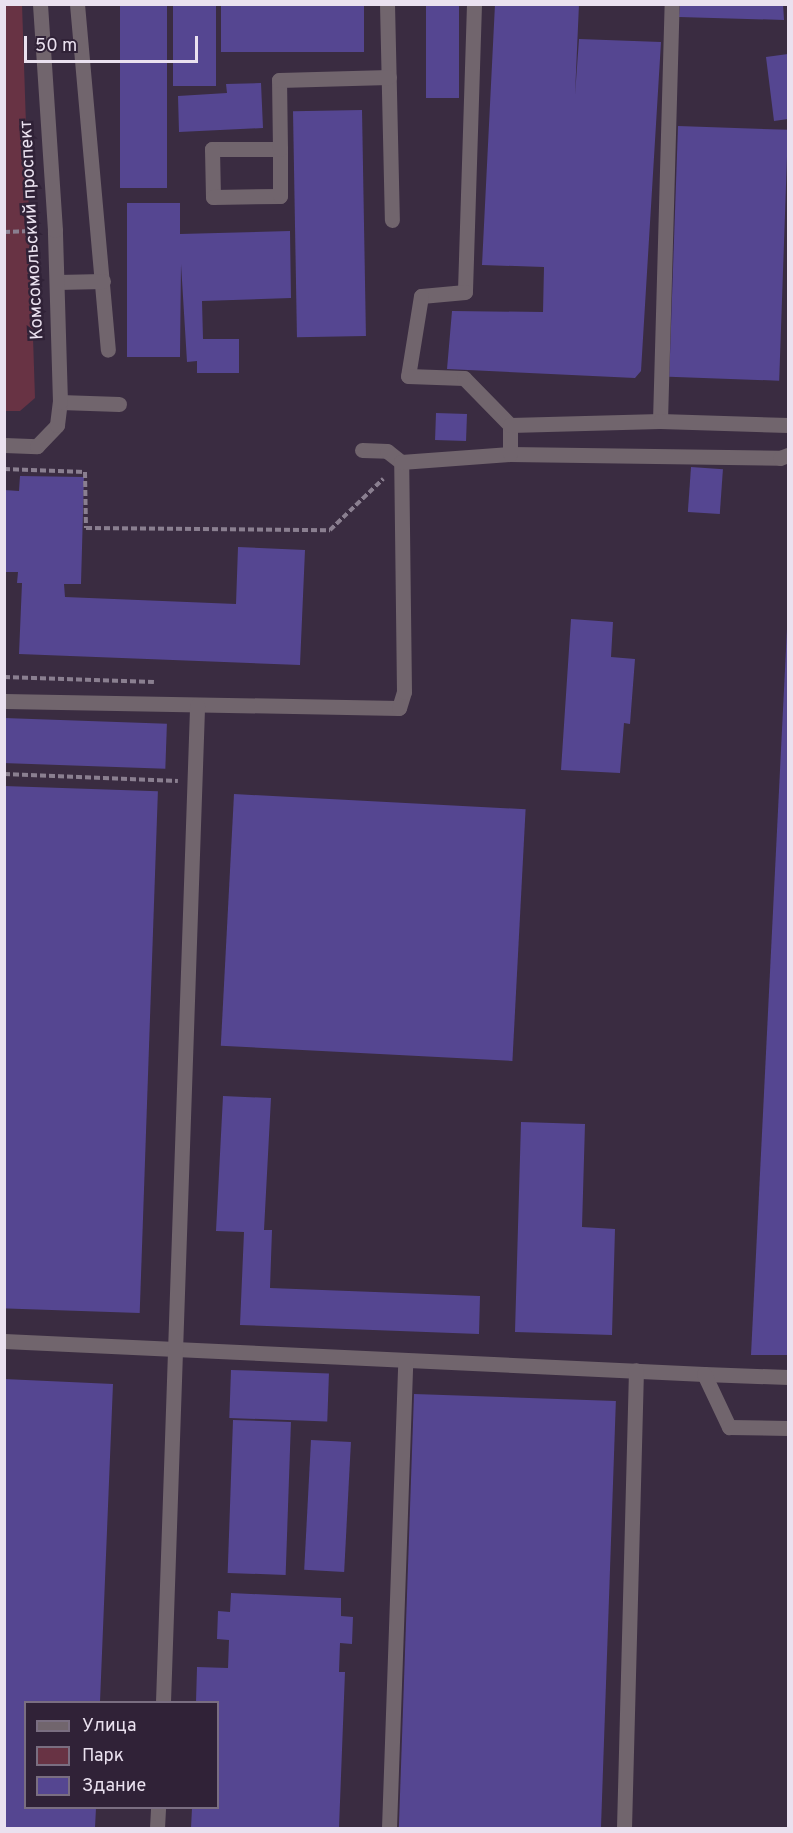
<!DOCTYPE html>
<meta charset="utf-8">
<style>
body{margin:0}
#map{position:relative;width:793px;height:1833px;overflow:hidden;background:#3a2c41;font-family:Overpass,sans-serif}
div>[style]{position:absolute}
.green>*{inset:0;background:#683344}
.building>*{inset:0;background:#554691;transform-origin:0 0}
.path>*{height:4px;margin-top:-2px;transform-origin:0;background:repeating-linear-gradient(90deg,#8a7f90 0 6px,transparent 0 9px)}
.minor>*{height:15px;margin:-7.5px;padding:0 7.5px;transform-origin:7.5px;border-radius:7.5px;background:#71656d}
span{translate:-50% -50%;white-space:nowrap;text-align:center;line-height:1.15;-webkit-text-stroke:5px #302237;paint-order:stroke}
.street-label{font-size:18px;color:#eae1ef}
.frame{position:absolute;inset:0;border:6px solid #eae1ef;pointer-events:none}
.legend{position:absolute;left:24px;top:1701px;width:195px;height:108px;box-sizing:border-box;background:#302237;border:2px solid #7a6e81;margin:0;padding:8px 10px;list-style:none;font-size:18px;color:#eae1ef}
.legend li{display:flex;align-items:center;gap:12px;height:30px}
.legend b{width:30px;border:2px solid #7a6e81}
.scale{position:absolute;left:24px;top:36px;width:174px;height:27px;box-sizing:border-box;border:3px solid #eae1ef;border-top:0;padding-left:8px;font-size:18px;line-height:21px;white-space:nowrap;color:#eae1ef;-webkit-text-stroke:4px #302237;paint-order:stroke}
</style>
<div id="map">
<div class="green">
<div style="clip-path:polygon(22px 4px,35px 398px,20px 411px,4px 411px,4px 5px)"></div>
</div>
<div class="building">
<div style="left:120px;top:4px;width:47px;height:184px"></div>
<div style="left:173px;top:4px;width:43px;height:82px"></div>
<div style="left:221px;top:4px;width:143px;height:48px"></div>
<div style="left:426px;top:4px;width:33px;height:94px"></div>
<div style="clip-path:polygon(495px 4px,579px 4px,575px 95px,579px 39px,661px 42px,641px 371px,635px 378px,447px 369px,452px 311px,543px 312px,544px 267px,482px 265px)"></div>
<div style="clip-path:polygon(680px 4px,783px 4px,784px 20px,679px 17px)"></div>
<div style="clip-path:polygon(788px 54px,788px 119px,774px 121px,766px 57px)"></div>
<div style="clip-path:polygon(261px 83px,263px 128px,179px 132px,178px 96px,227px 93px,226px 84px)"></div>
<div style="left:362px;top:110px;width:226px;height:69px;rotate:89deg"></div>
<div style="left:678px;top:126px;width:110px;height:251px;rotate:2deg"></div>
<div style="clip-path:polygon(127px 203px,180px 203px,180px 234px,290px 231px,291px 298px,202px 301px,203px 339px,239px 339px,239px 373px,197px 373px,197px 361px,187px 362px,181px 264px,180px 357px,127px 357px)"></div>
<div style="left:436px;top:413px;width:31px;height:27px;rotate:2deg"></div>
<div style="left:691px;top:467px;width:32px;height:45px;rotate:4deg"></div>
<div style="clip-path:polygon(20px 476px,84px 477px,81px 584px,64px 584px,65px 597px,236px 604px,238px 547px,305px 550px,300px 665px,19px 654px,22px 583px,17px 583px,18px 572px,4px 572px,4px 490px,19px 491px)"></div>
<div style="clip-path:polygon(571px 619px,613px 622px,611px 657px,635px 659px,630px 724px,624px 723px,620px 773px,561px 770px)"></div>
<div style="clip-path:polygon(787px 629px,788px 1355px,751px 1355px)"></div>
<div style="left:4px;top:718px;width:163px;height:45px;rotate:2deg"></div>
<div style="left:4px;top:786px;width:154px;height:522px;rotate:2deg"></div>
<div style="left:234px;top:794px;width:292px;height:252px;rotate:3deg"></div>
<div style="clip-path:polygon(223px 1096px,271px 1098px,264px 1230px,272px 1230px,270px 1288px,480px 1296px,479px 1334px,240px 1325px,244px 1232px,216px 1231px)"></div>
<div style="clip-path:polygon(521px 1122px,585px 1124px,582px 1227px,615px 1229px,612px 1335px,515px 1332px)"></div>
<div style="left:231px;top:1370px;width:98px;height:48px;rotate:2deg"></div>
<div style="clip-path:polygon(4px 1379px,113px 1384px,100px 1702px,26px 1702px,26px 1808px,96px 1808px,95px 1828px,4px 1828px)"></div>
<div style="left:414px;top:1394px;width:202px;height:434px;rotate:2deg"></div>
<div style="left:233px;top:1420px;width:58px;height:153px;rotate:2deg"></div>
<div style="left:311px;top:1440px;width:40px;height:130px;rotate:3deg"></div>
<div style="clip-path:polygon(231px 1593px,341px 1598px,341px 1616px,353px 1617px,352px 1644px,340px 1643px,339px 1672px,345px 1672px,339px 1828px,191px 1828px,192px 1808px,218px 1808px,218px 1702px,196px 1702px,197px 1667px,228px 1668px,229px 1640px,217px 1639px,218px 1611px,230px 1612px)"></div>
</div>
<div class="path">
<div style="left:4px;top:232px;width:28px;rotate:-2deg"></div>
<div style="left:4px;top:469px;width:81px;rotate:2.1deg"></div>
<div style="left:85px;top:472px;width:56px;rotate:89deg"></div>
<div style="left:86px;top:528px;width:244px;rotate:0.5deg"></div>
<div style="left:330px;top:530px;width:74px;rotate:-43.9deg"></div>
<div style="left:4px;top:677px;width:150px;rotate:1.9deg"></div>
<div style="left:4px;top:774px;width:174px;rotate:2.3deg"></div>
</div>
<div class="minor">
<div style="left:77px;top:4px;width:347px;rotate:84.9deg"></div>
<div style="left:387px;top:4px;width:216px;rotate:88.7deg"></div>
<div style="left:474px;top:4px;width:288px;rotate:91.8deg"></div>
<div style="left:465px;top:292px;width:44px;rotate:174.8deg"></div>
<div style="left:421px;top:296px;width:81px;rotate:99.2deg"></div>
<div style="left:408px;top:376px;width:56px;rotate:2deg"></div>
<div style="left:464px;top:378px;width:66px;rotate:45.6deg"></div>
<div style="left:280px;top:149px;width:68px;rotate:180deg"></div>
<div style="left:212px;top:149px;width:48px;rotate:88.8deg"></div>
<div style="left:213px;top:197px;width:67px;rotate:-0.9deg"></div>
<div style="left:280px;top:196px;width:47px;rotate:-90deg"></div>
<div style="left:280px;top:149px;width:69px;rotate:-90.8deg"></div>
<div style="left:279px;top:80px;width:110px;rotate:-1.6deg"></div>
<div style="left:57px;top:282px;width:46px;rotate:-1.2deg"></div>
<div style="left:60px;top:402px;width:59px;rotate:1.9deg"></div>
<div style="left:660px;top:421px;width:417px;rotate:-88.4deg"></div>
<div style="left:4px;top:445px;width:33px;rotate:2deg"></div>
<div style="left:37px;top:446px;width:29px;rotate:-46deg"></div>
<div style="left:57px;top:425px;width:23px;rotate:-83deg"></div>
<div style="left:60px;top:402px;width:172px;rotate:-91.7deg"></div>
<div style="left:55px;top:230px;width:226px;rotate:-93.8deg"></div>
<div style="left:362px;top:450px;width:25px;rotate:2deg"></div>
<div style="left:387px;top:451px;width:18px;rotate:38deg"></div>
<div style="left:510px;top:454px;width:270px;rotate:0.8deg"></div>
<div style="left:780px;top:458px;width:9px;rotate:-21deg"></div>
<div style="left:4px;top:701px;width:395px;rotate:1deg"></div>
<div style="left:399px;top:708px;width:17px;rotate:-73deg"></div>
<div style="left:404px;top:692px;width:230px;rotate:-90.7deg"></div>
<div style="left:401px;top:462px;width:109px;rotate:-4.2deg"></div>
<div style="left:510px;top:454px;width:29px;rotate:-90deg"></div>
<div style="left:510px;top:425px;width:150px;rotate:-1.5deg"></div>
<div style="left:660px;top:421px;width:128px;rotate:1.8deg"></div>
<div style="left:4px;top:1341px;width:701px;rotate:2.7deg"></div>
<div style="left:788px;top:1377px;width:84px;rotate:-178deg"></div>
<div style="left:704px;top:1374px;width:59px;rotate:64.7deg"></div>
<div style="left:729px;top:1427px;width:59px;rotate:1deg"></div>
<div style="left:163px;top:1702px;width:997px;rotate:-88.04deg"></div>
<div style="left:157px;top:1828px;width:20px;rotate:-87deg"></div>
<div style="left:389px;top:1828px;width:468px;rotate:-88deg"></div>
<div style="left:624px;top:1828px;width:458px;rotate:-88.5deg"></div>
</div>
<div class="street-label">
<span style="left:33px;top:230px;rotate:-93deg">Комсомольский проспект</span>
</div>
<div class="frame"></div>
<ul class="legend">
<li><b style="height:8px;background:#71656d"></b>Улица</li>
<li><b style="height:16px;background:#683344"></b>Парк</li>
<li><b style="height:16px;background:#554691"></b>Здание</li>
</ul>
<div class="scale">50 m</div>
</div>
